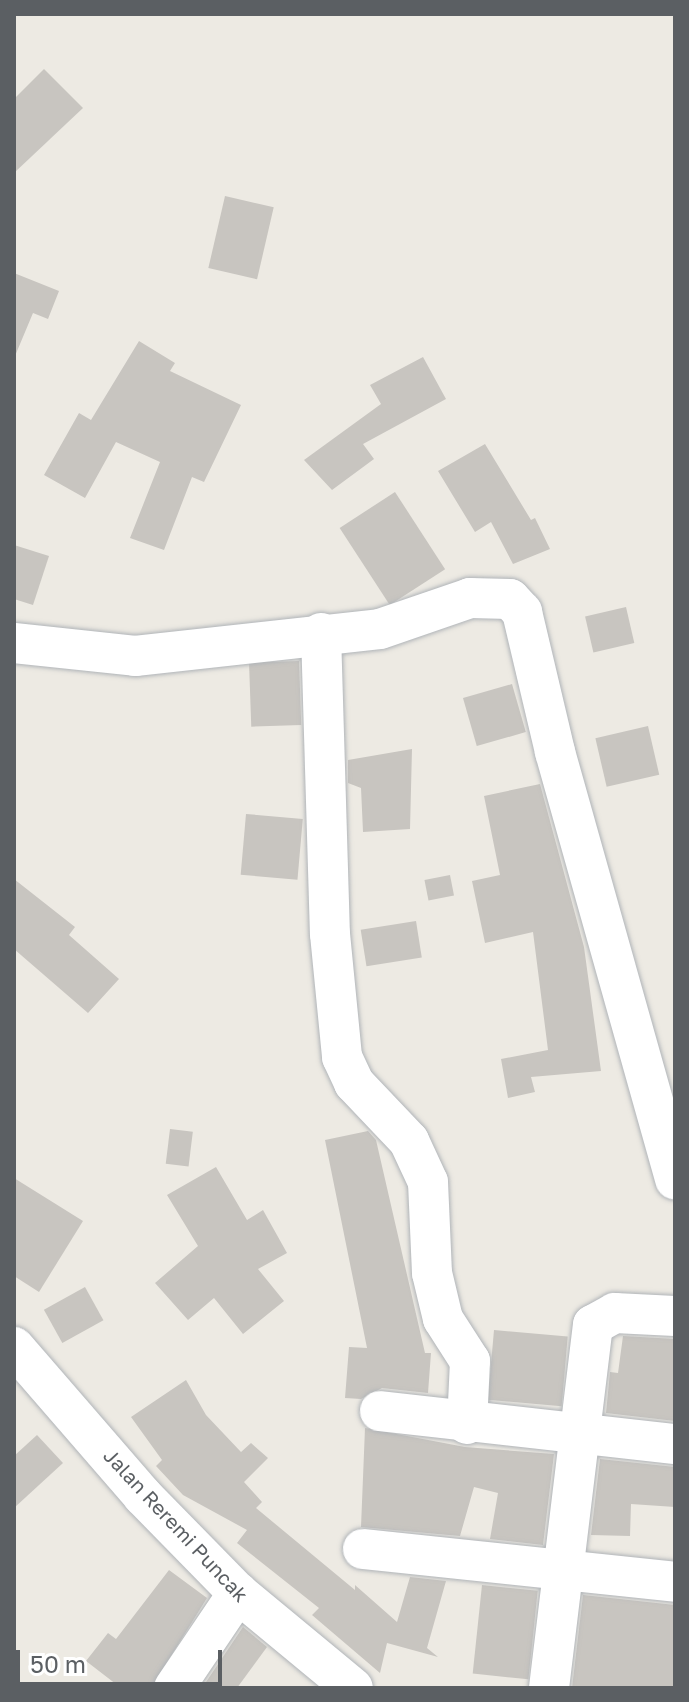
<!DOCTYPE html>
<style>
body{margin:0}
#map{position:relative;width:689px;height:1702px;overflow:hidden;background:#edeae3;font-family:"Golos Text",sans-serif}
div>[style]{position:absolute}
.building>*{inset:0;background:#c8c5c0;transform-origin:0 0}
.roads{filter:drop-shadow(0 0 2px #b0b4b8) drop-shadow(0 0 2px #b0b4b8)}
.minor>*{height:40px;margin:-20px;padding:0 20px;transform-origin:20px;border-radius:20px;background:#fff}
span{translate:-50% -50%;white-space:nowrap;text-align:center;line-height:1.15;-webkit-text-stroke:8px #fff;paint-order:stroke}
.street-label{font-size:20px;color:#5b5f63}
.frame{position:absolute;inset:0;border:16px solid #5b5f63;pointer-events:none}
.scale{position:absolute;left:16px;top:1650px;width:206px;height:36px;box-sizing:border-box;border:4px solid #5b5f63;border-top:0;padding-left:10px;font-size:24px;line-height:28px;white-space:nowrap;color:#5b5f63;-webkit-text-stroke:6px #fff;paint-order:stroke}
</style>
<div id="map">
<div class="building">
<div style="clip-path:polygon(44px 69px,83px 108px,14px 173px,14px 99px)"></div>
<div style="left:225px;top:196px;width:50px;height:74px;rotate:13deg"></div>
<div style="clip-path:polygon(14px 273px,59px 291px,48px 319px,33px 313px,15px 356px)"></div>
<div style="clip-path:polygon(139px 341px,175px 363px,170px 371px,241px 405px,204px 482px,192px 477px,164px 550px,130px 538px,160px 462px,116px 442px,85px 498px,44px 475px,79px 413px,91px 420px)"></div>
<div style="clip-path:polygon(423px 357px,446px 399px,363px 444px,374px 459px,332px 490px,304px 460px,381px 404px,370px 385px)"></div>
<div style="clip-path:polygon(485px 444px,531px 520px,535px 518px,550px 549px,513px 564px,491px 522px,475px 532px,438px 471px)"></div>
<div style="left:395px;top:492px;width:92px;height:66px;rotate:57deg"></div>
<div style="clip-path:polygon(14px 545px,49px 556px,33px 605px,14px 599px)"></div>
<div style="left:626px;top:607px;width:37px;height:42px;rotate:77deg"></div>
<div style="left:299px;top:661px;width:64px;height:50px;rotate:88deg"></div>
<div style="left:512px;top:684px;width:50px;height:51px;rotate:74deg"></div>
<div style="left:648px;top:726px;width:50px;height:54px;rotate:77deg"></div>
<div style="clip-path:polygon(412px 749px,410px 829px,363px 832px,361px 788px,348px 783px,348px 760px)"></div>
<div style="clip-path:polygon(540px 784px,584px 947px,601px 1071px,531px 1077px,535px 1092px,508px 1098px,501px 1059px,548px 1050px,533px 932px,485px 943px,472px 881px,500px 875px,484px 796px)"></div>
<div style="left:246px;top:814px;width:57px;height:61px;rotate:5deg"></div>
<div style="left:450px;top:875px;width:21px;height:26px;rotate:79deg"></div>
<div style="clip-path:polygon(14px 879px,75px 927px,69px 935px,119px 979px,88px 1013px,14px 949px)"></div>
<div style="left:416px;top:921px;width:37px;height:56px;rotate:81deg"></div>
<div style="left:170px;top:1129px;width:23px;height:35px;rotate:7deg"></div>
<div style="clip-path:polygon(368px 1131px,376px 1140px,425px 1353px,431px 1353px,428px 1393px,382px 1388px,361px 1399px,345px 1398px,349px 1347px,367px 1348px,325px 1140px)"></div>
<div style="clip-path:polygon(216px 1167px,247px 1220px,263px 1210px,287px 1253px,258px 1269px,284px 1301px,243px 1334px,214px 1298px,188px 1320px,155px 1283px,198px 1246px,167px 1195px)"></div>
<div style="clip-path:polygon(14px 1178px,83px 1221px,39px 1292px,14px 1276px)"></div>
<div style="left:85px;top:1287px;width:38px;height:47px;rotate:61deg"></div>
<div style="left:494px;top:1330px;width:74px;height:70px;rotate:5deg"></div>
<div style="clip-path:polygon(623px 1336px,675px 1339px,675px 1421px,606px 1413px,610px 1372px,618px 1373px)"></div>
<div style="clip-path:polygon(186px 1380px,206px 1415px,241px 1452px,251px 1443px,268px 1458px,244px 1482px,262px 1502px,256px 1508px,355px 1590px,355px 1585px,397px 1622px,410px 1577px,446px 1581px,427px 1648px,438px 1657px,387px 1643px,380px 1673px,312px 1615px,319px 1608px,237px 1543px,247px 1530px,183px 1495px,156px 1466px,162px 1460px,131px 1417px)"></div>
<div style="clip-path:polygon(365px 1428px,465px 1447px,554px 1454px,543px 1545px,490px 1539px,498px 1493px,474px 1487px,460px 1536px,361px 1527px)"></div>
<div style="clip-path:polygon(37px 1435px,63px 1463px,14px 1508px,14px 1456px)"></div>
<div style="clip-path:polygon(600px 1459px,675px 1467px,675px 1507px,631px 1504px,630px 1536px,591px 1535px)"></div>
<div style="clip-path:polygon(169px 1570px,207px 1598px,151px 1688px,121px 1688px,86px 1661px,108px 1633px,116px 1639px)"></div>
<div style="left:482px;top:1585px;width:56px;height:89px;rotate:6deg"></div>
<div style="clip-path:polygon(583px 1595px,675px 1605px,675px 1688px,572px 1688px)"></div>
<div style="clip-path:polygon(243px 1627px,267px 1647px,237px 1688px,202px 1688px)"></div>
</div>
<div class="roads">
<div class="minor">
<div style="left:321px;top:633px;width:301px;rotate:88.3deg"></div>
<div style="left:330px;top:934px;width:124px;rotate:84.4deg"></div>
<div style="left:342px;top:1057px;width:29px;rotate:65deg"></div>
<div style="left:354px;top:1083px;width:80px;rotate:46.5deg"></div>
<div style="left:409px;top:1141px;width:45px;rotate:65.1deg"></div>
<div style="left:428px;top:1182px;width:91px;rotate:87.5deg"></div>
<div style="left:432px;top:1273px;width:47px;rotate:76.6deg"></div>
<div style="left:443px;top:1319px;width:50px;rotate:57.3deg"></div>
<div style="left:470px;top:1361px;width:63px;rotate:92.7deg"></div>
<div style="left:14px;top:643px;width:122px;rotate:6.1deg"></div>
<div style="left:135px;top:656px;width:246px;rotate:-6.3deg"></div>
<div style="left:380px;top:629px;width:95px;rotate:-19deg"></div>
<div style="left:470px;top:598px;width:40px;rotate:1.4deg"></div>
<div style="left:510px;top:599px;width:18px;rotate:47deg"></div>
<div style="left:522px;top:612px;width:144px;rotate:76.7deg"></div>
<div style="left:555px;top:752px;width:444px;rotate:74.3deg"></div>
<div style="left:14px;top:1347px;width:197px;rotate:49.1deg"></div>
<div style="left:143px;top:1496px;width:136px;rotate:45.6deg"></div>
<div style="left:238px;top:1593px;width:149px;rotate:39.6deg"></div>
<div style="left:380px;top:1411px;width:297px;rotate:6.4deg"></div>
<div style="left:363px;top:1549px;width:314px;rotate:6deg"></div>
<div style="left:174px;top:1688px;width:115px;rotate:-56deg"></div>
<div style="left:549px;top:1688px;width:366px;rotate:-83.1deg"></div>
<div style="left:593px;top:1325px;width:25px;rotate:-29deg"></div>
<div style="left:615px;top:1313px;width:60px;rotate:2.9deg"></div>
</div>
</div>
<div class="street-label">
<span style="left:176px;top:1525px;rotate:47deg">Jalan Reremi Puncak</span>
</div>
<div class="frame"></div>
<div class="scale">50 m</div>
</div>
